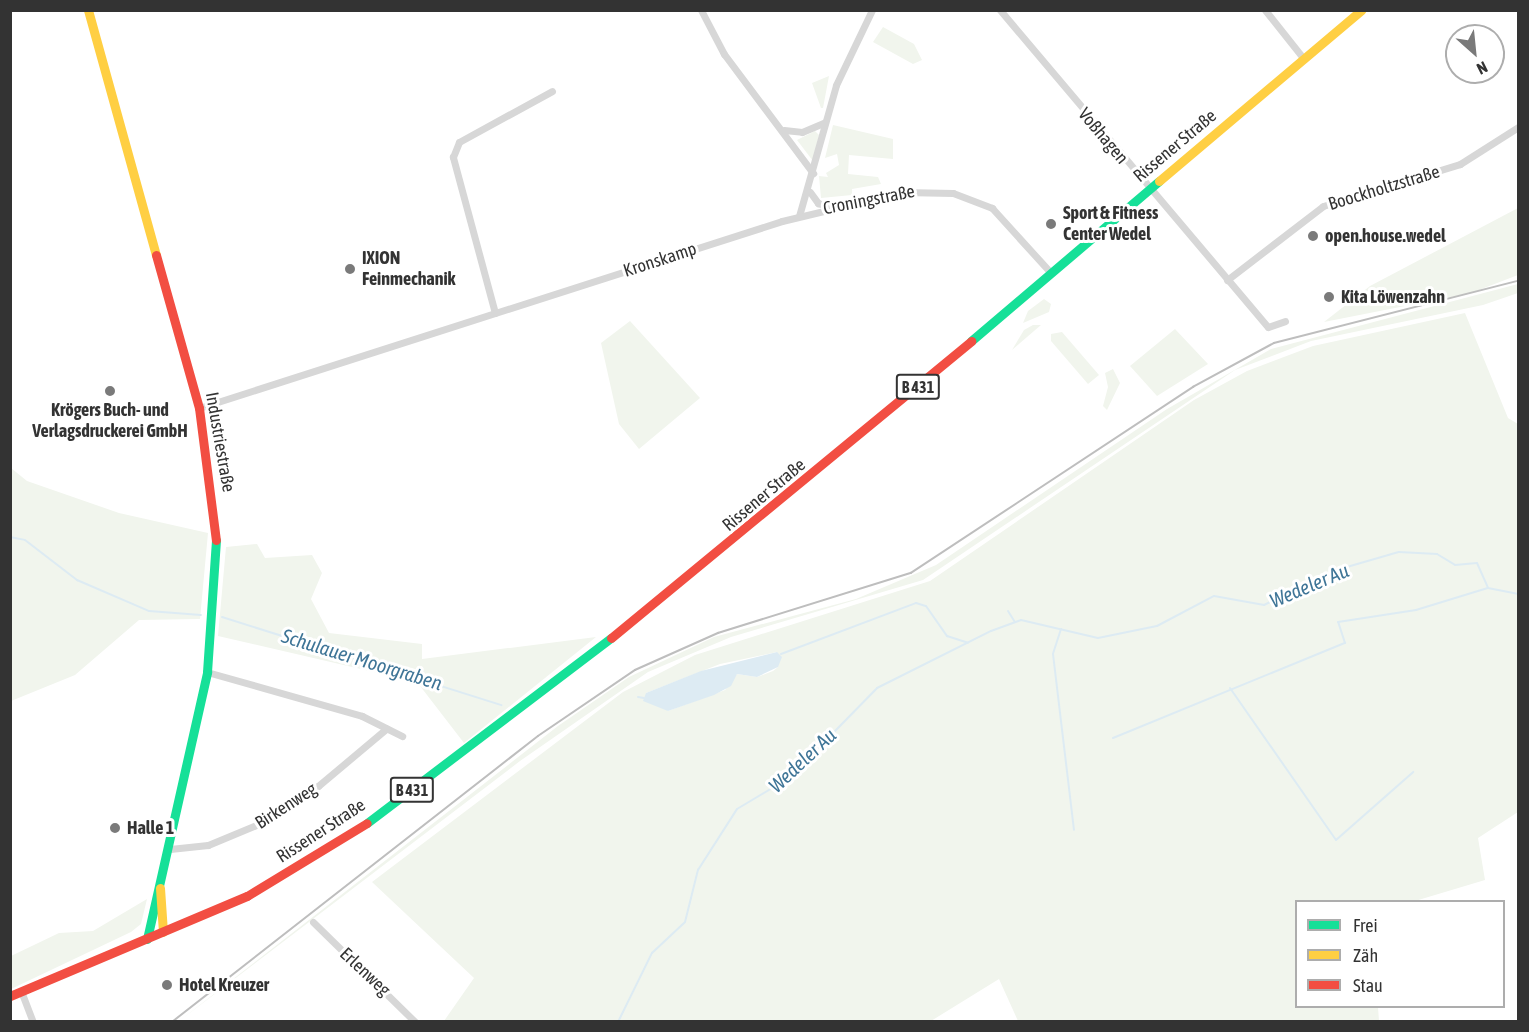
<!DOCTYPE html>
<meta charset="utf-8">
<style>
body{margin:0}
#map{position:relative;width:1529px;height:1032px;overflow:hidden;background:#fff;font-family:"Asap Condensed",sans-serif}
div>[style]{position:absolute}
.green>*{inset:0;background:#f1f5ed}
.water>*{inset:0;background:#ddebf3}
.stream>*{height:2px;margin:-1px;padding:0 1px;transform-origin:1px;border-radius:1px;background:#ddebf3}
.street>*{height:7px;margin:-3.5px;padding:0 3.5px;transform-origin:3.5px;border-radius:3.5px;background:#d7d7d7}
.fast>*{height:9px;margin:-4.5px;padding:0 4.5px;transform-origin:4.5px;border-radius:4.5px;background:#16e098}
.slow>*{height:9px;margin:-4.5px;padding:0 4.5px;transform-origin:4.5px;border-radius:4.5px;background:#ffcf43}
.jam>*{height:9px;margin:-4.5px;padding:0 4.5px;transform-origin:4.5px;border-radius:4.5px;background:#f24e42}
.tram>*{height:1.5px;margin:-0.75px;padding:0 0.75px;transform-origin:0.75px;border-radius:0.75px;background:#bebebe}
.dots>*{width:16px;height:16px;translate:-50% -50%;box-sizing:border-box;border:3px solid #fff;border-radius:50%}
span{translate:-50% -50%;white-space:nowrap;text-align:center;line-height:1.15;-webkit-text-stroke:6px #fff;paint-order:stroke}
.shield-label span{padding:2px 4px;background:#fff;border:2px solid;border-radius:4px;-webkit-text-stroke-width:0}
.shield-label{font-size:16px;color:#333;font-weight:700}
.street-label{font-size:18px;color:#333}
.poi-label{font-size:18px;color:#333;font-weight:700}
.left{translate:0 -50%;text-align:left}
.water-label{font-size:20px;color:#3f7597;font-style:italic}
.frame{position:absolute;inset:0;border:12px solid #333;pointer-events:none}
.legend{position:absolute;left:1295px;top:900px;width:210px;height:108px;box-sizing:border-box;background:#fff;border:2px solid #adadad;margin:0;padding:8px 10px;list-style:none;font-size:18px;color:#333}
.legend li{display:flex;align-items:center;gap:12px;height:30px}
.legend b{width:30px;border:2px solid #adadad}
.north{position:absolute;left:1445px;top:24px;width:60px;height:60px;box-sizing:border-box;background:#fff;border:2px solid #adadad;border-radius:50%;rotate:153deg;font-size:16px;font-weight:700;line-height:24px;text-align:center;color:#333}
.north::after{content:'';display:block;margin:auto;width:21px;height:27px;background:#7a7a7a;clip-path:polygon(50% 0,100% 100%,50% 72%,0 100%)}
</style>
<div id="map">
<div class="green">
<div style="clip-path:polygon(883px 27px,914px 44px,922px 60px,913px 64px,873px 42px)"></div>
<div style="clip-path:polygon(829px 76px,823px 108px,821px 108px,812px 83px)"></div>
<div style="clip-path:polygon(833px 125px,893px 139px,893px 159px,849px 155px,848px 174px,878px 177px,881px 184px,852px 189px,852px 195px,821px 198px,819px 176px,828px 177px,826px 173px,839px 165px,837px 154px,825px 158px)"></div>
<div style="clip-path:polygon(815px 131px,819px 135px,813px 161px,797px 140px)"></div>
<div style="clip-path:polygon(1518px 208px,1518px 275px,1471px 293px,1324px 322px,1370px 286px)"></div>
<div style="clip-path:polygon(1518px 284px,1518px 293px,1483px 305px,1311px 341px,1235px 370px,923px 580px,731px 637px,648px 672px,520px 761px,178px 1022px,558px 726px,629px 677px,714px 637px,856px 599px,936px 565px,1167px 409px,1271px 349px)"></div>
<div style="clip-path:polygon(1044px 299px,1051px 304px,1049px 312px,1023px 323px,1028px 311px)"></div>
<div style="clip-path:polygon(evenodd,1465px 313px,1508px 418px,1518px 424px,1518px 812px,1478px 838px,1485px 880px,1415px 901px,1296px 902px,1296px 1006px,1378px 1007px,1379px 1021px,1018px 1021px,999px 979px,931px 1021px,444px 1021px,474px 978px,372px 882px,623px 692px,695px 655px,930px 581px,1194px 400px,1247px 371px,1313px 346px,1465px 313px,777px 652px,778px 667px,773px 671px,757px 677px,737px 674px,725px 690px,668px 711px,646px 693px,720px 664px,777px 652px)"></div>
<div style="clip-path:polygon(630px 321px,700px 398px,639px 449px,619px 424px,601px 343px)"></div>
<div style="clip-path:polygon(1033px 325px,1041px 325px,1012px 350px,1024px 330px)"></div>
<div style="clip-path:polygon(1175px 329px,1208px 364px,1157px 396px,1130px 366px)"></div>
<div style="clip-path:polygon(1062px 332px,1099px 375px,1088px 384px,1051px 341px,1051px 334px)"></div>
<div style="clip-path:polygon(1113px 369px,1120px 383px,1107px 410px,1103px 406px,1108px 387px,1105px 373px)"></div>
<div style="clip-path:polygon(11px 468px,27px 481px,119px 513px,208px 533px,200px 619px,139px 620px,75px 675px,11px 701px)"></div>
<div style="clip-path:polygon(257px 544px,265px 558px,312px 555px,322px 573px,311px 599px,329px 633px,422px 644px,422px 659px,596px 637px,464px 743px,417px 682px,218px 636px,226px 547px)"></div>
<div style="clip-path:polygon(147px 899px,141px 924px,131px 932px,11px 989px,11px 956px,59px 933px,93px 931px)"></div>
</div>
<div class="water">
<div style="clip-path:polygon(777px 652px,782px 657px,778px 667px,757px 677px,737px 674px,731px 686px,714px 695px,668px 711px,643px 701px,646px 693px,701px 671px)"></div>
</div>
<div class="stream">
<div style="left:10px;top:537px;width:15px;rotate:11deg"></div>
<div style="left:25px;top:540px;width:66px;rotate:37.6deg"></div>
<div style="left:77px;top:580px;width:78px;rotate:23.3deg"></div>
<div style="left:149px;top:611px;width:52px;rotate:4.4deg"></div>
<div style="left:1008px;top:611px;width:13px;rotate:58deg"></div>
<div style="left:222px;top:617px;width:293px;rotate:17.5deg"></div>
<div style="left:1061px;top:629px;width:26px;rotate:108deg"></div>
<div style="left:1053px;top:654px;width:177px;rotate:83.2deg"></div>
<div style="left:781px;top:654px;width:144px;rotate:-20.7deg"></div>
<div style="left:916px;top:603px;width:10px;rotate:17deg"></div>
<div style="left:926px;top:606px;width:37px;rotate:55deg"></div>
<div style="left:947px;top:636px;width:22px;rotate:18deg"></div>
<div style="left:1230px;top:688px;width:185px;rotate:55.1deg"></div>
<div style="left:1336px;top:840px;width:103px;rotate:-41.4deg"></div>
<div style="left:638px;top:697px;width:6px;rotate:9deg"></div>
<div style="left:1113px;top:738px;width:251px;rotate:-22.3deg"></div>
<div style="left:1345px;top:643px;width:22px;rotate:-108deg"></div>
<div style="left:1338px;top:622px;width:79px;rotate:-8.7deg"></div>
<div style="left:1416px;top:610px;width:75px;rotate:-17deg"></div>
<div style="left:618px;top:1022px;width:77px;rotate:-63.8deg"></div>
<div style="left:652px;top:953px;width:45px;rotate:-43.2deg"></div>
<div style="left:685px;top:922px;width:54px;rotate:-76deg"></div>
<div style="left:698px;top:870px;width:72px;rotate:-57.4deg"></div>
<div style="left:737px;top:809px;width:61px;rotate:-30.8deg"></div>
<div style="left:789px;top:778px;width:126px;rotate:-45.6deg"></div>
<div style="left:877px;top:688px;width:127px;rotate:-26.6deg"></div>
<div style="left:991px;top:631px;width:32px;rotate:-20deg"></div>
<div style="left:1021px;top:620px;width:79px;rotate:13.2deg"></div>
<div style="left:1098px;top:638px;width:60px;rotate:-11.5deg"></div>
<div style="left:1157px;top:626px;width:64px;rotate:-27.8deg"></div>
<div style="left:1214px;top:596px;width:51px;rotate:10.2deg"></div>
<div style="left:1264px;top:605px;width:84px;rotate:-25.3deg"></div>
<div style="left:1340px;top:569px;width:61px;rotate:-16.1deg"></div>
<div style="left:1399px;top:552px;width:38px;rotate:3deg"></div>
<div style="left:1437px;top:554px;width:21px;rotate:31deg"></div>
<div style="left:1455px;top:565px;width:22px;rotate:-5deg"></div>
<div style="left:1477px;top:563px;width:27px;rotate:66deg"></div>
<div style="left:1488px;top:588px;width:31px;rotate:11deg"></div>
</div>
<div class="street">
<div style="left:701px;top:10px;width:50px;rotate:62.4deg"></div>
<div style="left:724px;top:54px;width:149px;rotate:53.2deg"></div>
<div style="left:1000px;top:10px;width:415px;rotate:49.8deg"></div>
<div style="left:1268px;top:327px;width:18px;rotate:-19deg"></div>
<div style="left:1265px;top:10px;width:63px;rotate:51.5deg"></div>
<div style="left:784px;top:130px;width:18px;rotate:6deg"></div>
<div style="left:802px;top:132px;width:25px;rotate:-23deg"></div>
<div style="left:810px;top:192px;width:14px;rotate:54deg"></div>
<div style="left:818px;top:203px;width:14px;rotate:17deg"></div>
<div style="left:799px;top:216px;width:136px;rotate:-74.2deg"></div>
<div style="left:836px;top:85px;width:83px;rotate:-64.4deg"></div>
<div style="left:1227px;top:280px;width:121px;rotate:-37.6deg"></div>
<div style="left:1323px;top:206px;width:143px;rotate:-17deg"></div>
<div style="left:1460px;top:164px;width:69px;rotate:-32.5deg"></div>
<div style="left:495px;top:313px;width:162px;rotate:-105.1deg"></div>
<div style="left:453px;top:157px;width:16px;rotate:-68deg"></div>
<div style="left:459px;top:142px;width:106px;rotate:-28.7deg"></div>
<div style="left:199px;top:408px;width:612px;rotate:-17.78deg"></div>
<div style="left:782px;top:221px;width:124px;rotate:-13.5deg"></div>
<div style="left:903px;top:192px;width:50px;rotate:1.1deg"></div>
<div style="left:953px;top:193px;width:42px;rotate:21deg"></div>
<div style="left:992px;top:208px;width:88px;rotate:47.8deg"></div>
<div style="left:207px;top:672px;width:161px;rotate:15.8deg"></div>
<div style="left:362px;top:716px;width:45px;rotate:26.6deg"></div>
<div style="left:170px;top:849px;width:38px;rotate:-6deg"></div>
<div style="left:208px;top:845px;width:63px;rotate:-22.5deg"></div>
<div style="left:266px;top:821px;width:63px;rotate:-33.9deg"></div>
<div style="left:318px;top:786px;width:89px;rotate:-40deg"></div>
<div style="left:313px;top:922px;width:143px;rotate:44.4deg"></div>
<div style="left:21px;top:991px;width:33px;rotate:69deg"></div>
</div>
<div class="fast">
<div style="left:971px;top:341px;width:247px;rotate:-40.4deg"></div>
<div style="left:367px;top:823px;width:306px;rotate:-37.2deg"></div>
<div style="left:147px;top:939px;width:274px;rotate:-77.3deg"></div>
<div style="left:207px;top:672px;width:132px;rotate:-86.1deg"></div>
</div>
<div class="slow">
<div style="left:88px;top:10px;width:254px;rotate:74.5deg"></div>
<div style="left:1159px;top:181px;width:265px;rotate:-40.2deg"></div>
<div style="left:160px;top:888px;width:44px;rotate:86.1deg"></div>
</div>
<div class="jam">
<div style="left:156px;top:255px;width:159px;rotate:74.3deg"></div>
<div style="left:199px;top:408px;width:133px;rotate:82.7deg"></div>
<div style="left:611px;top:638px;width:467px;rotate:-39.5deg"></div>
<div style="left:10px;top:996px;width:257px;rotate:-22.9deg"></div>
<div style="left:247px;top:896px;width:140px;rotate:-31.3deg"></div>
</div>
<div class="tram">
<div style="left:172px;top:1022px;width:464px;rotate:-38deg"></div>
<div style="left:538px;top:736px;width:117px;rotate:-34.2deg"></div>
<div style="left:635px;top:670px;width:91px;rotate:-24deg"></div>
<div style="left:718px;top:633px;width:202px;rotate:-17.3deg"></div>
<div style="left:911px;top:573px;width:338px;rotate:-33.4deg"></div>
<div style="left:1193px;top:387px;width:92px;rotate:-28.5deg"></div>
<div style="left:1274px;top:343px;width:252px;rotate:-14.3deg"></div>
</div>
<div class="dots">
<div style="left:1051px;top:224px;background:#7a7a7a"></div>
<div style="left:1313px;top:236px;background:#7a7a7a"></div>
<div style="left:350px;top:269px;background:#7a7a7a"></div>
<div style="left:1329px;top:297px;background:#7a7a7a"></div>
<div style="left:110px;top:391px;background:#7a7a7a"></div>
<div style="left:115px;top:828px;background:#7a7a7a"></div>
<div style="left:167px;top:985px;background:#7a7a7a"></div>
</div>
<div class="shield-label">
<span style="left:918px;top:387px">B 431</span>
<span style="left:412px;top:790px">B 431</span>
</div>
<div class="street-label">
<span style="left:1103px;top:136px;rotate:50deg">Voßhagen</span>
<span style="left:1175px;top:146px;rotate:-40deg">Rissener Straße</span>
<span style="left:1384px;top:188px;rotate:-17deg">Boockholtzstraße</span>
<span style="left:869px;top:200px;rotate:-11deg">Croningstraße</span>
<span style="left:660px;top:260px;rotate:-18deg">Kronskamp</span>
<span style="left:220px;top:442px;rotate:80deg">Industriestraße</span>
<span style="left:764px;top:495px;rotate:-40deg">Rissener Straße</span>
<span style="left:286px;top:806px;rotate:-33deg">Birkenweg</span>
<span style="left:321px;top:831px;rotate:-33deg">Rissener Straße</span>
<span style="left:365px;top:972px;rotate:43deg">Erlenweg</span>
</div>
<div class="poi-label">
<span class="left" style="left:1063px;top:224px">Sport &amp; Fitness<br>Center Wedel</span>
<span class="left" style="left:1325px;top:236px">open.house.wedel</span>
<span class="left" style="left:362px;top:269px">IXION<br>Feinmechanik</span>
<span class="left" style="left:1341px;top:297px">Kita Löwenzahn</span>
<span style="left:110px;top:421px">Krögers Buch- und<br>Verlagsdruckerei GmbH</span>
<span class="left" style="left:127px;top:828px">Halle 1</span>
<span class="left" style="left:179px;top:985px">Hotel Kreuzer</span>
</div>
<div class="water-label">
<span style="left:1309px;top:585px;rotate:-23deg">Wedeler Au</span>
<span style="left:362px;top:659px;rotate:17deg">Schulauer Moorgraben</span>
<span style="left:802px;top:760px;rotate:-43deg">Wedeler Au</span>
</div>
<div class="frame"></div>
<ul class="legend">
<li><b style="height:8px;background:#16e098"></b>Frei</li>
<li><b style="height:8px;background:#ffcf43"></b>Zäh</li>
<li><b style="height:8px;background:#f24e42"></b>Stau</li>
</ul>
<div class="north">N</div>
</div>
